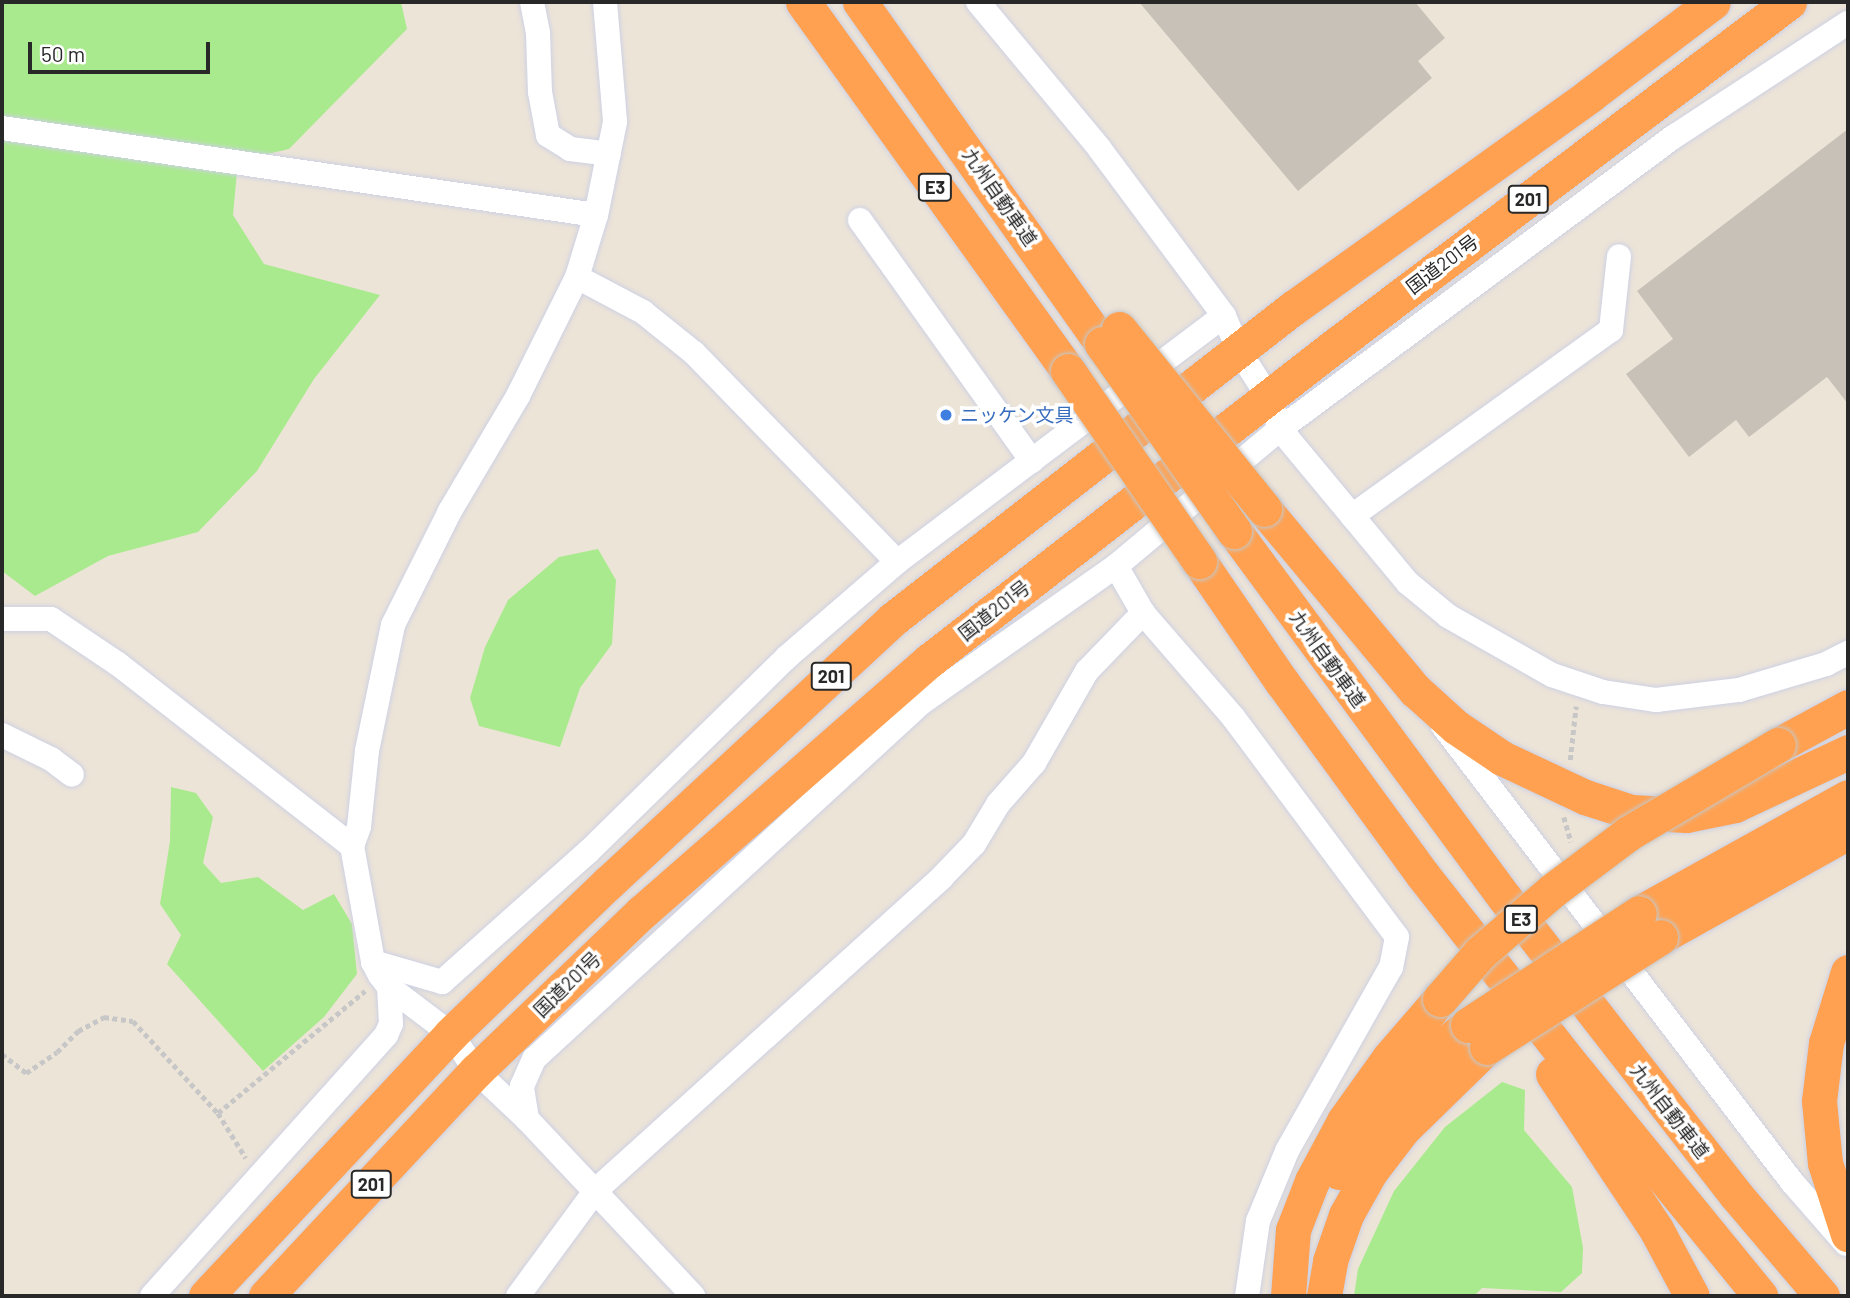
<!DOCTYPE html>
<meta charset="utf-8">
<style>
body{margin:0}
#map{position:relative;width:1850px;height:1298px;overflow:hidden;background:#ede4d8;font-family:Barlow,"Noto Sans JP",sans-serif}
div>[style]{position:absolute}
.green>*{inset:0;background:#aaea8e}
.building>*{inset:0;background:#c7c1b8}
.path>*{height:4.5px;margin-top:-2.25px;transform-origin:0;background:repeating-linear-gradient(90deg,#c7c7c7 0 5px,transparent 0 8.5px)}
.roads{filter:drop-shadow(0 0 2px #cdd1e3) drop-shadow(0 0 2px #cdd1e3)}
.minor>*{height:24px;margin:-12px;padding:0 12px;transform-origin:12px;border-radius:12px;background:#fff}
.highway>*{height:35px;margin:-17.5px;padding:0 17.5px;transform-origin:17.5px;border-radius:17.5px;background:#ffa150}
.bridges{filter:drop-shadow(0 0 2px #c7c7c7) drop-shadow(0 0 2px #c7c7c7)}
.highway-bridge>*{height:35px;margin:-17.5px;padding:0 17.5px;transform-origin:17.5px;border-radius:17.5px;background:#ffa150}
.dots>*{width:19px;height:19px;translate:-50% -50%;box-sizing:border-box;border:4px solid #fff;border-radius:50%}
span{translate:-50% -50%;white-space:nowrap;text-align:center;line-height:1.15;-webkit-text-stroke:7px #fff;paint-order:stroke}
.shield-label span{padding:2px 5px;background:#fff;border:2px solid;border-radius:5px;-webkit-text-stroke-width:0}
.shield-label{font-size:18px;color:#282828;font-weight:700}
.street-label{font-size:19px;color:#282828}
.shop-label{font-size:19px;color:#366cbe}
.left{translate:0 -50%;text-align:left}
.frame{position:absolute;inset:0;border:4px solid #282828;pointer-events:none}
.scale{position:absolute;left:28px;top:42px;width:182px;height:32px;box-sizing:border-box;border:4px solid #282828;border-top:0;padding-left:9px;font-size:21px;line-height:24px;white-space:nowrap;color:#282828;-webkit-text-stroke:5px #fff;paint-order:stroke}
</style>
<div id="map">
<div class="green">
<div style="clip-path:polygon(2px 2px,401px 2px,407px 29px,289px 149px,238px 161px,233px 215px,264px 264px,380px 295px,314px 379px,257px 471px,198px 532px,108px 556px,35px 596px,2px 571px)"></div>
<div style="clip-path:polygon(598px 549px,616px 580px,612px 644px,580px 688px,560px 747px,479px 726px,470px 698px,485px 647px,508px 600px,559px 557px)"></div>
<div style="clip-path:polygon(171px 787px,196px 793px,213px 817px,203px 863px,221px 883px,258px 877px,303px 910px,334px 894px,352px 924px,357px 974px,324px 1017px,263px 1071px,167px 964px,181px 935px,160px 904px,170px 841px)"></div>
<div style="clip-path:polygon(1502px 1082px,1525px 1090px,1524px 1130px,1572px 1187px,1583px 1248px,1582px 1273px,1561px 1292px,1482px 1288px,1474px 1296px,1354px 1296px,1358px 1269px,1394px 1191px,1445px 1127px)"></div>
</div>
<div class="building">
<div style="clip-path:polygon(1139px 2px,1415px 2px,1445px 38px,1418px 61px,1432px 78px,1298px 191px)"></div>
<div style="clip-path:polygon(1848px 129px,1848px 404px,1827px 377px,1749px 437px,1736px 420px,1689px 457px,1626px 374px,1673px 339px,1637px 291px)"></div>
</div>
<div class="path">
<div style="left:1570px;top:760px;width:54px;rotate:-83.7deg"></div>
<div style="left:1564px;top:817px;width:26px;rotate:74deg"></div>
<div style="left:2px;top:1054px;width:31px;rotate:38deg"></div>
<div style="left:26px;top:1073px;width:37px;rotate:-34deg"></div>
<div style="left:57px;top:1052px;width:30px;rotate:-45deg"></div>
<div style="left:78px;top:1031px;width:30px;rotate:-28deg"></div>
<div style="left:104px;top:1017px;width:29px;rotate:8deg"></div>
<div style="left:133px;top:1021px;width:125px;rotate:47.3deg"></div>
<div style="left:218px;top:1113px;width:53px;rotate:58.1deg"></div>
<div style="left:218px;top:1113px;width:191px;rotate:-39.7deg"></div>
</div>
<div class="roads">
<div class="minor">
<div style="left:532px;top:2px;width:32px;rotate:79deg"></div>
<div style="left:538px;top:33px;width:59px;rotate:88.1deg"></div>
<div style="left:540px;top:92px;width:44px;rotate:79.5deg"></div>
<div style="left:548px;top:135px;width:26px;rotate:32deg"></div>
<div style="left:570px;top:149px;width:39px;rotate:7deg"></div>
<div style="left:605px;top:2px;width:120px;rotate:85.2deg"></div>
<div style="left:615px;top:122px;width:95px;rotate:101.5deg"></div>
<div style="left:596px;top:215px;width:65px;rotate:107deg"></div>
<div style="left:577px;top:277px;width:133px;rotate:116.4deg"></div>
<div style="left:518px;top:396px;width:134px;rotate:120.6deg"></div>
<div style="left:450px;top:511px;width:127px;rotate:116.6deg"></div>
<div style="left:393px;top:625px;width:129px;rotate:101.7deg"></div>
<div style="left:367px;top:751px;width:76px;rotate:96deg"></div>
<div style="left:359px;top:827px;width:20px;rotate:110deg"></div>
<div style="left:352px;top:846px;width:118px;rotate:79.7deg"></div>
<div style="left:373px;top:962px;width:15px;rotate:62deg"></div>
<div style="left:380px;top:975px;width:15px;rotate:53deg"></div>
<div style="left:389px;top:987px;width:78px;rotate:37.2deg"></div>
<div style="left:451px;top:1034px;width:45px;rotate:56deg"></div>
<div style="left:476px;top:1071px;width:70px;rotate:43.3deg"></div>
<div style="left:527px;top:1119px;width:243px;rotate:46.8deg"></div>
<div style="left:978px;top:2px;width:190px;rotate:50.3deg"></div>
<div style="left:1099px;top:148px;width:209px;rotate:53.3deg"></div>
<div style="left:1224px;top:316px;width:38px;rotate:67deg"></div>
<div style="left:1239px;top:351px;width:56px;rotate:57.4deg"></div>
<div style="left:1269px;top:398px;width:33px;rotate:70deg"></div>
<div style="left:1280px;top:429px;width:200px;rotate:50.3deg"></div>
<div style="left:1408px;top:583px;width:52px;rotate:39.5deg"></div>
<div style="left:1448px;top:616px;width:120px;rotate:29.6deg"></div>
<div style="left:1552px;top:675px;width:54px;rotate:18.4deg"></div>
<div style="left:1603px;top:692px;width:54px;rotate:8.6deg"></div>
<div style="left:1656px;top:700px;width:84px;rotate:-6.9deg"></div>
<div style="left:1739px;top:690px;width:91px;rotate:-16.6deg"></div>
<div style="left:1826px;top:664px;width:25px;rotate:-27deg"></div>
<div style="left:2px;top:128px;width:600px;rotate:8.33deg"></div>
<div style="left:860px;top:220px;width:296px;rotate:54.5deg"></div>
<div style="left:577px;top:277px;width:75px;rotate:27.9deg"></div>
<div style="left:643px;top:312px;width:65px;rotate:38.8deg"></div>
<div style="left:694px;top:353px;width:291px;rotate:45.8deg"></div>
<div style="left:1352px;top:516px;width:319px;rotate:-35.7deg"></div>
<div style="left:1611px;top:330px;width:74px;rotate:-83.8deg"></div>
<div style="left:1116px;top:566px;width:54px;rotate:60.1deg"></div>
<div style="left:1143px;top:613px;width:138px;rotate:49.1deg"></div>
<div style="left:1233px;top:717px;width:274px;rotate:53.3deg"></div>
<div style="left:1397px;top:937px;width:31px;rotate:101deg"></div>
<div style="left:1391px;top:967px;width:211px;rotate:119.5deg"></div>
<div style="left:1287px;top:1151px;width:76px;rotate:112.5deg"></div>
<div style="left:1258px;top:1221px;width:76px;rotate:98.3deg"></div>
<div style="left:2px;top:619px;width:49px"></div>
<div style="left:51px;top:619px;width:81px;rotate:33.9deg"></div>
<div style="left:118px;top:664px;width:296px;rotate:37.9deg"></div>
<div style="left:1443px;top:726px;width:574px;rotate:52.57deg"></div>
<div style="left:1792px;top:1182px;width:82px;rotate:48.9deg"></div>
<div style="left:2px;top:735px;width:55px;rotate:26.1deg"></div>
<div style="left:51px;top:759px;width:26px;rotate:37deg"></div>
<div style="left:373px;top:962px;width:72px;rotate:16.2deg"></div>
<div style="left:442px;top:982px;width:195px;rotate:-41.7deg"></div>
<div style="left:588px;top:852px;width:279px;rotate:-44.4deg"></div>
<div style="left:787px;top:657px;width:145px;rotate:-40.8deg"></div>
<div style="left:897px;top:562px;width:409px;rotate:-37deg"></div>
<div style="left:527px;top:1119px;width:33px;rotate:-99deg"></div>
<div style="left:522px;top:1086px;width:30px;rotate:-66deg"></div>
<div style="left:534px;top:1059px;width:526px;rotate:-42.61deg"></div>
<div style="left:921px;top:703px;width:238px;rotate:-35.1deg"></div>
<div style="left:1116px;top:566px;width:214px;rotate:-39.9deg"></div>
<div style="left:1280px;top:429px;width:492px;rotate:-36.6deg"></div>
<div style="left:1675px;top:136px;width:207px;rotate:-33.2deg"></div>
<div style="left:152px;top:1296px;width:351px;rotate:-48.1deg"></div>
<div style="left:386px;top:1035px;width:12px;rotate:-66deg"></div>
<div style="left:391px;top:1024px;width:37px;rotate:-93deg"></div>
<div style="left:518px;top:1296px;width:130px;rotate:-53.7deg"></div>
<div style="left:595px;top:1191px;width:468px;rotate:-42.1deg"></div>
<div style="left:942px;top:877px;width:46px;rotate:-45.9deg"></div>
<div style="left:974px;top:844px;width:47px;rotate:-59deg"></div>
<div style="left:998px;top:804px;width:55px;rotate:-48.7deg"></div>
<div style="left:1034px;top:763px;width:106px;rotate:-60.1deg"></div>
<div style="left:1087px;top:671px;width:81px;rotate:-46deg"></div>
</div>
<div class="highway">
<div style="left:803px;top:2px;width:454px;rotate:54.3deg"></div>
<div style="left:860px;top:2px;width:419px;rotate:54.7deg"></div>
<div style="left:1264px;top:509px;width:236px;rotate:50.2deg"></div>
<div style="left:1415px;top:690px;width:55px;rotate:42.1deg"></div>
<div style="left:1456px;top:727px;width:55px;rotate:34deg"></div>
<div style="left:1502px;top:758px;width:92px;rotate:25.2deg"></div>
<div style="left:1585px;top:797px;width:48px;rotate:18.1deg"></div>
<div style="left:1631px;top:812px;width:55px;rotate:3.1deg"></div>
<div style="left:1686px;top:815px;width:50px;rotate:-11.5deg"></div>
<div style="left:1735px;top:805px;width:125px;rotate:-25.1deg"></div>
<div style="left:1234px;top:531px;width:455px;rotate:53.6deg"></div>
<div style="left:1504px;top:897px;width:378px;rotate:52.1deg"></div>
<div style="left:1736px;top:1195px;width:133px;rotate:49.6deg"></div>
<div style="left:1199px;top:561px;width:147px;rotate:55.6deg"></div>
<div style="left:1282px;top:682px;width:238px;rotate:53.9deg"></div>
<div style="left:1422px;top:874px;width:235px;rotate:51.9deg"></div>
<div style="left:1567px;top:1059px;width:306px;rotate:50.8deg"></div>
<div style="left:1778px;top:745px;width:80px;rotate:-28.5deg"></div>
<div style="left:1639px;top:913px;width:239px;rotate:-29deg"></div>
<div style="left:1660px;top:937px;width:215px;rotate:-29.2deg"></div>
<div style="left:1848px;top:972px;width:74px;rotate:107.2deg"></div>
<div style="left:1826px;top:1043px;width:58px;rotate:96.9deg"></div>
<div style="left:1819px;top:1101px;width:62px;rotate:84.5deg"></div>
<div style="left:1825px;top:1163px;width:75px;rotate:72.1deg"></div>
<div style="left:1553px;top:1074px;width:186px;rotate:56.4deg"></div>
<div style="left:1656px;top:1229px;width:76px;rotate:61.8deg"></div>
<div style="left:1339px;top:1172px;width:121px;rotate:-54.1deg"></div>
<div style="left:1410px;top:1074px;width:76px;rotate:-40.2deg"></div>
<div style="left:206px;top:1296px;width:359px;rotate:-46.9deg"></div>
<div style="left:451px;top:1034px;width:218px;rotate:-43.9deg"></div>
<div style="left:608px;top:883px;width:388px;rotate:-42.8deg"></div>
<div style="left:893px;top:619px;width:507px;rotate:-37.87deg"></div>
<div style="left:1293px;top:308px;width:365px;rotate:-35.6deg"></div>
<div style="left:1590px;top:95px;width:154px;rotate:-37.1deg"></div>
<div style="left:266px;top:1296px;width:308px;rotate:-47deg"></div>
<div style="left:476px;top:1071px;width:230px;rotate:-43.8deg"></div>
<div style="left:642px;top:912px;width:383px;rotate:-41.2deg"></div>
<div style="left:930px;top:660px;width:515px;rotate:-37.83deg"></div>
<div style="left:1337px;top:344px;width:567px;rotate:-37.11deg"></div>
<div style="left:1288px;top:1296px;width:66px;rotate:-85.7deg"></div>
<div style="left:1293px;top:1230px;width:53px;rotate:-68.8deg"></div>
<div style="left:1312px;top:1181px;width:68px;rotate:-61.9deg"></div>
<div style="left:1344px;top:1121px;width:77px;rotate:-54.5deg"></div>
<div style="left:1389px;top:1058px;width:78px;rotate:-49.2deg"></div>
<div style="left:1324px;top:1296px;width:36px;rotate:-80deg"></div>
<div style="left:1330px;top:1261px;width:49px;rotate:-70.8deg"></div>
<div style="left:1346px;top:1215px;width:49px;rotate:-60.8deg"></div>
<div style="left:1370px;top:1172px;width:54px;rotate:-52.5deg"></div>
<div style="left:1403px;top:1129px;width:117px;rotate:-44.3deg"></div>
</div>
</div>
<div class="bridges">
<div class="highway-bridge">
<div style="left:1119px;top:329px;width:231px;rotate:51.1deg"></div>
<div style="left:1102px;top:344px;width:229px;rotate:54.8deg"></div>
<div style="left:1068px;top:371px;width:231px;rotate:55.4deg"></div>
<div style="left:1440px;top:999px;width:61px;rotate:-49deg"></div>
<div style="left:1480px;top:953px;width:96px;rotate:-40.8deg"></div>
<div style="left:1553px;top:890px;width:95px;rotate:-36.9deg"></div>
<div style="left:1629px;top:833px;width:173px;rotate:-30.6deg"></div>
<div style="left:1468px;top:1025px;width:204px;rotate:-33.2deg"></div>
<div style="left:1487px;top:1047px;width:205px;rotate:-32.4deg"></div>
</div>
</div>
<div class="dots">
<div style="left:946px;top:415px;background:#3f7fe0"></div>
</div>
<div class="shield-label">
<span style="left:935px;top:187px">E3</span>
<span style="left:1528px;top:199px">201</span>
<span style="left:831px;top:676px">201</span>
<span style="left:1521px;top:919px">E3</span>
<span style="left:371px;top:1184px">201</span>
</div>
<div class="street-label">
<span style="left:1000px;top:197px;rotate:55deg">九州自動車道</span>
<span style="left:1442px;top:264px;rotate:-37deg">国道201号</span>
<span style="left:994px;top:610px;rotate:-38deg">国道201号</span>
<span style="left:1328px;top:659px;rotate:54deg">九州自動車道</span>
<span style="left:567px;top:984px;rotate:-44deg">国道201号</span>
<span style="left:1670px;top:1111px;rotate:52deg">九州自動車道</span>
</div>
<div class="shop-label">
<span class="left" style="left:960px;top:415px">ニッケン文具</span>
</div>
<div class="frame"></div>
<div class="scale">50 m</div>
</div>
